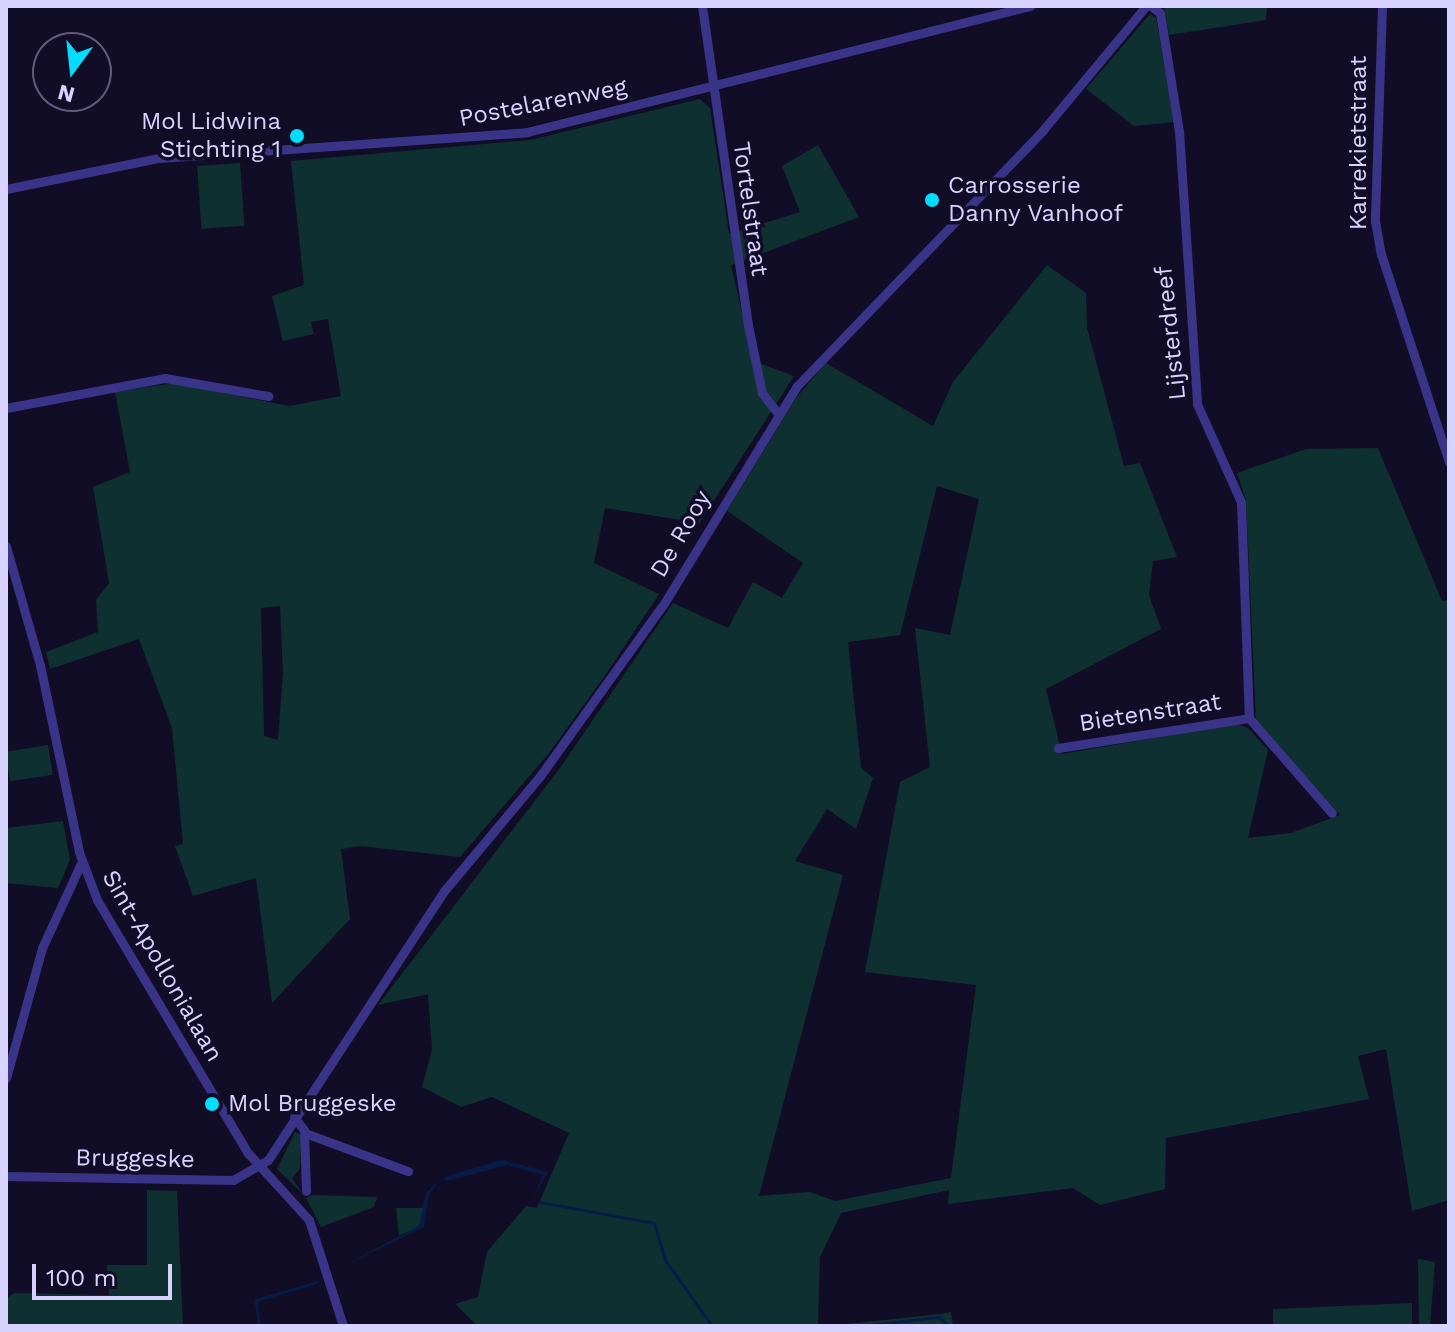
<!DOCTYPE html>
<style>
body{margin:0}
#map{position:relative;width:1455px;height:1332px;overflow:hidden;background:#120d26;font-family:"Work Sans",sans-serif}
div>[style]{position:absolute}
.green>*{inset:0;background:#0f3030;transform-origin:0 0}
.water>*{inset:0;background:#061c46}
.stream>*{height:3px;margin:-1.5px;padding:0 1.5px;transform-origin:1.5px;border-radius:1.5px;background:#061c46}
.minor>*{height:9px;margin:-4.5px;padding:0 4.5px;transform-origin:4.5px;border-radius:4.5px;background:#3a3489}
.dots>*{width:22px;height:22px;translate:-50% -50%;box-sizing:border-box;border:4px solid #120d26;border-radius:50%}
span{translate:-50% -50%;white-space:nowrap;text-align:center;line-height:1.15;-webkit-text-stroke:7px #120d26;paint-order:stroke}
.street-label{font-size:24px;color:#d8d2ff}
.poi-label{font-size:24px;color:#d8d2ff}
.right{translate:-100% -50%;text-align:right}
.left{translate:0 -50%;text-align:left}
.frame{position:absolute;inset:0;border:8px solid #d8d2ff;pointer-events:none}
.north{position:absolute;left:32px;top:32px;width:80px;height:80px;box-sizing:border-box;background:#120d26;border:2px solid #615c7d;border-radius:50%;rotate:195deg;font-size:22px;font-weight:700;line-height:32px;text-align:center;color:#d8d2ff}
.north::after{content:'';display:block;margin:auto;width:28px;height:36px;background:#00ddfd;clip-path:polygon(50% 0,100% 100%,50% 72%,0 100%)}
.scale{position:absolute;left:32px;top:1264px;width:140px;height:36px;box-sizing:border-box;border:4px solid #d8d2ff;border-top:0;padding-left:10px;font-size:24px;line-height:28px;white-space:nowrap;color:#d8d2ff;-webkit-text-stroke:6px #120d26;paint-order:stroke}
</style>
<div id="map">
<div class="green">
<div style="clip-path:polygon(1164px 6px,1267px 6px,1266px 20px,1169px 35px)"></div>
<div style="clip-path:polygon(1150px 14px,1156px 18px,1174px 122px,1134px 126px,1086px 89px)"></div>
<div style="clip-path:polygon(evenodd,700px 99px,710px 108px,729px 234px,800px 212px,782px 166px,818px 145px,859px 217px,731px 265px,753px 361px,794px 376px,697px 527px,688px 521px,605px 508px,594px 563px,659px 594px,606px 674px,549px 753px,460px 857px,361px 846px,341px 849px,350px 919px,272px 1003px,256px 878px,193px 896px,175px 846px,183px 844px,172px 728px,139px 639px,50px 669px,46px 652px,98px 632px,96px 600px,109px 583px,93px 487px,130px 472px,115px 392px,174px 383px,289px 406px,341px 396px,328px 319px,311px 322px,314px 334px,283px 341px,272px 296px,304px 285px,291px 161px,530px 140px,700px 99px,280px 606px,283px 672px,278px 740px,264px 736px,261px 608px,280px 606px)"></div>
<div style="left:240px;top:163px;width:63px;height:43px;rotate:86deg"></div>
<div style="clip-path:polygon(evenodd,1047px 265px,1086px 293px,1087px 328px,1124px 466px,1140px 463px,1177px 557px,1153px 561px,1149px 595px,1161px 629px,1046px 689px,1062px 754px,1236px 724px,1248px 728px,1268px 750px,1248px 838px,1291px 833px,1340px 815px,1256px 721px,1246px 500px,1237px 473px,1306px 449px,1378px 448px,1442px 601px,1449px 600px,1449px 1200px,1412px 1211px,1386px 1049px,1358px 1056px,1369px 1099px,1166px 1138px,1165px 1189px,1100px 1205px,1073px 1188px,948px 1204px,949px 1190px,841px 1213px,820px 1257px,818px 1326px,478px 1326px,455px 1304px,478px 1297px,487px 1252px,526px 1206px,537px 1208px,569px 1133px,492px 1097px,461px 1107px,422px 1087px,432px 1050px,428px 994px,378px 1005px,560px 768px,673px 603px,728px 628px,753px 582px,782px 598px,803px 563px,727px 511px,796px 398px,826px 363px,933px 426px,953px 382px,1047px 265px,937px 486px,979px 499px,950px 635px,915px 628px,930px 767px,900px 782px,865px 972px,976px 985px,951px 1178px,835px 1201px,810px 1192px,759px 1196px,843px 875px,795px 861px,827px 809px,856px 829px,873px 778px,861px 768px,848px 642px,900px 635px,937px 486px)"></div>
<div style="left:48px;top:745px;width:30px;height:43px;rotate:81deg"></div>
<div style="clip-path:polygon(63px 821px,70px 860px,58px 888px,6px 883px,6px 828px)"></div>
<div style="clip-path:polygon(295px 1132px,301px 1135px,300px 1169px,292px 1178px,303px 1194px,277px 1169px)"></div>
<div style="clip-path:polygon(147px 1190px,177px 1191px,183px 1326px,6px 1326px,6px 1299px,14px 1293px,109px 1295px,107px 1265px,147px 1265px)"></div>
<div style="clip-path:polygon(312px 1195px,377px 1197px,374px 1207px,321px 1227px,306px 1198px)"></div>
<div style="clip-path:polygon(396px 1208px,425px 1208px,419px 1227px,399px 1236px)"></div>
<div style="clip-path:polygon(1418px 1259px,1435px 1262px,1430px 1326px,1419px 1326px)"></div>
<div style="clip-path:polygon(1412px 1303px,1412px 1326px,1273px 1326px,1273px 1309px)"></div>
<div style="clip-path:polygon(951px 1312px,953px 1326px,829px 1326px,940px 1314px)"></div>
</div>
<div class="water">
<div style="clip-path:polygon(501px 1160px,548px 1172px,533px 1198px,543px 1175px,508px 1165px,446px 1181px,445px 1177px)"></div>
<div style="clip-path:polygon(439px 1180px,429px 1195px,424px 1227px,337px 1269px,419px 1226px,426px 1193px)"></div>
</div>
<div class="stream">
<div style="left:540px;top:1202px;width:116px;rotate:10.4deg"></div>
<div style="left:654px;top:1223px;width:39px;rotate:73deg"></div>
<div style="left:665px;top:1260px;width:81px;rotate:54.5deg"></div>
<div style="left:259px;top:1326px;width:26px;rotate:-97deg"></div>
<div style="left:256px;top:1300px;width:64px;rotate:-16.4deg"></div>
<div style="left:862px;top:1326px;width:77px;rotate:-6.8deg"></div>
<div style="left:938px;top:1317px;width:15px;rotate:37deg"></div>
</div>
<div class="minor">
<div style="left:702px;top:6px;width:322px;rotate:81.8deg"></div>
<div style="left:748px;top:325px;width:69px;rotate:78.4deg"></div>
<div style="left:762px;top:393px;width:24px;rotate:52deg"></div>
<div style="left:1151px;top:6px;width:11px;rotate:38deg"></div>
<div style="left:1160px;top:13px;width:120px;rotate:80.9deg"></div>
<div style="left:1179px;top:131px;width:274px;rotate:86.2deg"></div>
<div style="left:1197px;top:404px;width:107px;rotate:65.8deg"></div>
<div style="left:1241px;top:502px;width:216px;rotate:87.9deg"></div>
<div style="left:1249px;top:718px;width:126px;rotate:48.9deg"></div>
<div style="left:1382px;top:6px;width:215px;rotate:91.9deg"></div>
<div style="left:1375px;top:221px;width:34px;rotate:80deg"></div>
<div style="left:1381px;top:254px;width:219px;rotate:71.9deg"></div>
<div style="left:6px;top:189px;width:156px;rotate:-11.5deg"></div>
<div style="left:159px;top:158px;width:369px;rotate:-4deg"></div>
<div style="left:527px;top:132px;width:519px;rotate:-14.06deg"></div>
<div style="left:6px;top:408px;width:162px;rotate:-10.7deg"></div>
<div style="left:165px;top:378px;width:105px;rotate:9.9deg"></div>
<div style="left:6px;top:546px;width:124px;rotate:74.1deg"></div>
<div style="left:40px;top:665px;width:191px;rotate:78.2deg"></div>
<div style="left:79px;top:852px;width:51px;rotate:69.4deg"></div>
<div style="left:97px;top:900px;width:295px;rotate:59.2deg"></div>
<div style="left:248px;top:1153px;width:91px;rotate:47.7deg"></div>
<div style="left:309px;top:1220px;width:111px;rotate:72.2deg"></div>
<div style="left:1058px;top:748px;width:193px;rotate:-8.9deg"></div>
<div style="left:6px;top:1078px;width:135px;rotate:-74.5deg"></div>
<div style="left:42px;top:948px;width:96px;rotate:-65.3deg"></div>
<div style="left:294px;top:1117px;width:16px;rotate:52deg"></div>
<div style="left:304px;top:1130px;width:61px;rotate:88.1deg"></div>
<div style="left:305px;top:1133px;width:110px;rotate:20.3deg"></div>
<div style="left:6px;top:1176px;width:227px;rotate:1deg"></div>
<div style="left:233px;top:1180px;width:40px;rotate:-29.7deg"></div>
<div style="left:268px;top:1160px;width:321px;rotate:-56.8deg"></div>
<div style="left:444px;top:891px;width:150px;rotate:-50.1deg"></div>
<div style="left:540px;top:776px;width:214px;rotate:-54.3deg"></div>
<div style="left:665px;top:602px;width:253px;rotate:-58.6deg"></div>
<div style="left:797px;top:386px;width:355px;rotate:-46.1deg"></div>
<div style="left:1043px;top:130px;width:161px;rotate:-50.3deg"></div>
</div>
<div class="dots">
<div style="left:297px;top:136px;background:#00ddfd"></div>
<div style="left:932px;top:200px;background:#00ddfd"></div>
<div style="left:212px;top:1104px;background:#00ddfd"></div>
</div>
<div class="street-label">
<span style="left:543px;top:103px;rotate:-11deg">Postelarenweg</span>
<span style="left:1359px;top:143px;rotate:-90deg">Karrekietstraat</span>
<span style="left:750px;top:209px;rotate:82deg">Tortelstraat</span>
<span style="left:1171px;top:333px;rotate:-96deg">Lijsterdreef</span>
<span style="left:681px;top:534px;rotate:-60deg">De Rooy</span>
<span style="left:1150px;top:713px;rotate:-9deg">Bietenstraat</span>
<span style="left:162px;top:966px;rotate:60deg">Sint-Apollonialaan</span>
<span style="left:135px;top:1159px;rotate:1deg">Bruggeske</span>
</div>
<div class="poi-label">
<span class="right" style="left:281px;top:136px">Mol Lidwina<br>Stichting 1</span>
<span class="left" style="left:948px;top:200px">Carrosserie<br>Danny Vanhoof</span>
<span class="left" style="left:228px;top:1104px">Mol Bruggeske</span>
</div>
<div class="frame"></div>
<div class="north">N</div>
<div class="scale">100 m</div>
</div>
